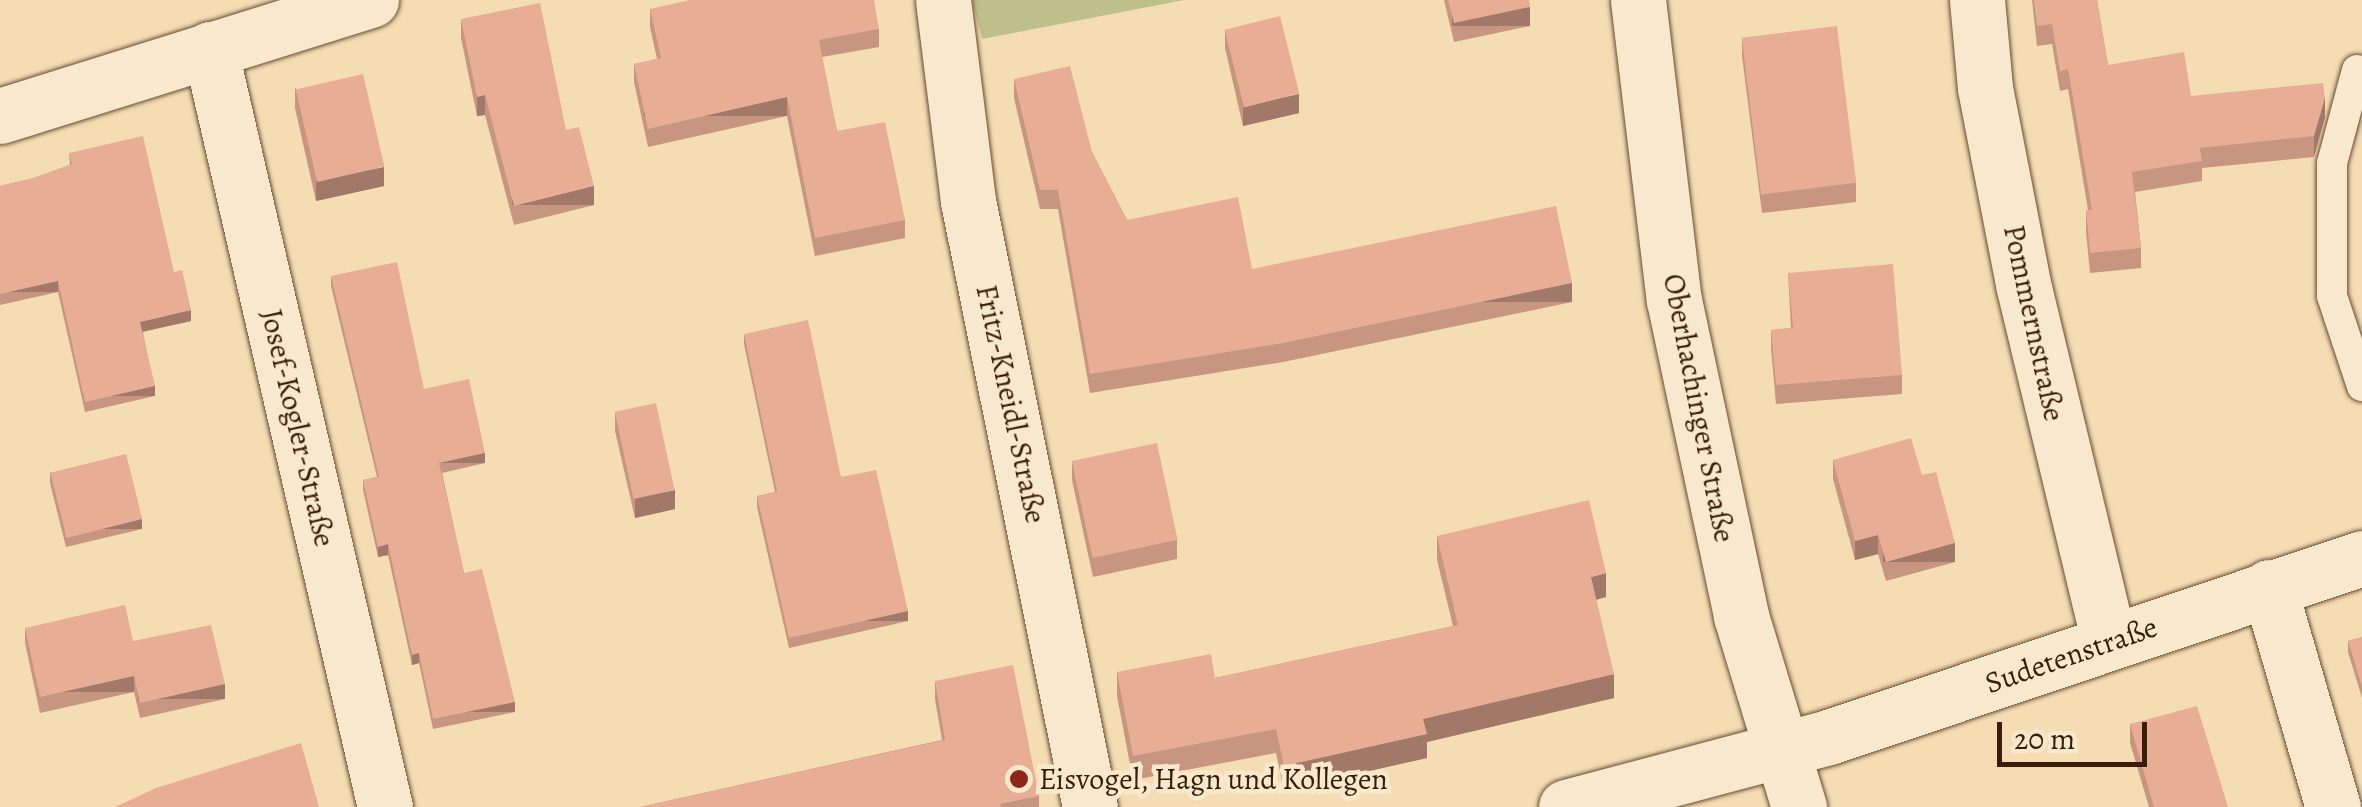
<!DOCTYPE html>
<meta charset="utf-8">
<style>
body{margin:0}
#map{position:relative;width:2362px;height:807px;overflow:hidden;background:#f4ddb3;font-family:Alegreya,serif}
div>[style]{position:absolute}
.green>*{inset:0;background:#bec08b}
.roads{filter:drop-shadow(0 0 2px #694c34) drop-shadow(0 0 2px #694c34)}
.lane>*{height:30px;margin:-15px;padding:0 15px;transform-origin:15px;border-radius:15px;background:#f8e9ce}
.street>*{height:55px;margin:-27.5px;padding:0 27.5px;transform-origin:27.5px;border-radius:27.5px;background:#f8e9ce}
.secondary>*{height:55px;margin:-27.5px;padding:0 27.5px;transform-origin:27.5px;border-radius:27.5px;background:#f8e9ce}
.wall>*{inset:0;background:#c79580}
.shaded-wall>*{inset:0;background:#a27968;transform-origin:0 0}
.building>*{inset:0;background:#e7ad95;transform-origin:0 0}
.dots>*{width:28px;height:28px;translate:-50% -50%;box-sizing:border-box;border:5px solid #f8e9ce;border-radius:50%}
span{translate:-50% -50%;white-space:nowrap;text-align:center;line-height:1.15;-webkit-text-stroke:9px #f8e9ce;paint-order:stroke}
.street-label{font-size:30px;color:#3b1b09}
.poi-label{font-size:30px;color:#3b1b09}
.left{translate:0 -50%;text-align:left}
.scale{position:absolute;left:1997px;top:722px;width:150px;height:45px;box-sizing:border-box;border:5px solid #3b1b09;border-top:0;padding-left:12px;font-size:30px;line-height:35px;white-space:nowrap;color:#3b1b09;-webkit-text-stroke:8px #f8e9ce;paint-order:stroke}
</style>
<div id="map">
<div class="green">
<div style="clip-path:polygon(972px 0,1184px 0,982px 39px)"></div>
</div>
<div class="roads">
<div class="lane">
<div style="left:2357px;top:70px;width:96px;rotate:105deg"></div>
<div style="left:2332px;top:163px;width:133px;rotate:90deg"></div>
<div style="left:2332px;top:296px;width:95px;rotate:71.6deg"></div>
</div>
<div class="street">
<div style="left:943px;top:0;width:203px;rotate:82.9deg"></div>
<div style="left:968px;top:201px;width:618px;rotate:78.62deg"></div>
<div style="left:1977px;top:0;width:88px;rotate:84.8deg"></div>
<div style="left:1985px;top:88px;width:204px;rotate:79deg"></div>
<div style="left:2024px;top:288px;width:364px;rotate:76.5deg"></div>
<div style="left:210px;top:49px;width:778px;rotate:77deg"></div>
<div style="left:0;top:116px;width:389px;rotate:-17.4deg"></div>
<div style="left:2269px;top:587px;width:229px;rotate:73.8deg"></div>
<div style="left:1566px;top:807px;width:272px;rotate:-14.9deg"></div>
<div style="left:1829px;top:737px;width:562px;rotate:-18.56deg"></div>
</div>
<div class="secondary">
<div style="left:1638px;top:0;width:302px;rotate:83.2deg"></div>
<div style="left:1674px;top:300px;width:323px;rotate:78deg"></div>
<div style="left:1741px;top:616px;width:200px;rotate:73.1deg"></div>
</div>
</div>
<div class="wall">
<div style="clip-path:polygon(1444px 0,1529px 0,1530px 26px,1454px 42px)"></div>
<div style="clip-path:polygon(2032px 0,2097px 0,2108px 65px,2191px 96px,2325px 117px,2314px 157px,2202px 168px,2202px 181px,2135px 192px,2141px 248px,2141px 268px,2090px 273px,2086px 231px,2086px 210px,2088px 210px,2068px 89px,2060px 91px,2052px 44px,2037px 46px)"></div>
<div style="clip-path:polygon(650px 9px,879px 29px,879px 47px,822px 57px,837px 131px,905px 220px,905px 238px,815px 256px,787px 116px,648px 147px,634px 82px,634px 64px,657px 59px,650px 27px)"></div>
<div style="clip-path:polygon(461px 19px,566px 130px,594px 205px,514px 225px,485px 115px,477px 116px,461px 38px)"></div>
<div style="clip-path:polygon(1225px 29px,1299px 113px,1243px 126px,1225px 48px)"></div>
<div style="clip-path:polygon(1742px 37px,1856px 183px,1856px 202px,1762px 213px,1742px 56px)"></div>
<div style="clip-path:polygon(1014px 79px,1092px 152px,1127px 220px,1252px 269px,1572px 302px,1283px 362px,1090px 393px,1058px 209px,1040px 209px,1014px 98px)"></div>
<div style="clip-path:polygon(295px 88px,384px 186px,316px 201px,295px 108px)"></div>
<div style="clip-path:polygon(69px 153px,174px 272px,191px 321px,143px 332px,155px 396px,85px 412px,58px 292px,0 305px,0 186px,34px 178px,70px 165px)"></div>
<div style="clip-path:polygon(1788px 273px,1902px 375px,1902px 394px,1776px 404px,1771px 349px,1771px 330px,1791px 328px)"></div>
<div style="clip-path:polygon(331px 276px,485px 463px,442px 473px,464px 573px,515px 712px,433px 729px,419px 663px,412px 665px,388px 555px,378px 557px,363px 490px,363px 480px,377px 477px,331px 286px)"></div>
<div style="clip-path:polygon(744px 334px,841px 477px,908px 621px,789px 648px,757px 507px,757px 496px,775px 492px,744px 344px)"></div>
<div style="clip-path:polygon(615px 412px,675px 509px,635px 518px,615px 431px)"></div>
<div style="clip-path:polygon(1833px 460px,1922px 475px,1955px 562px,1886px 581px,1878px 554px,1855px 560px,1833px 479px)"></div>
<div style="clip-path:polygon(1072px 461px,1177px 540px,1177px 559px,1093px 577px,1072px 480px)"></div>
<div style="clip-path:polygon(50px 472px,142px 529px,66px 547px,50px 483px)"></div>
<div style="clip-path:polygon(1437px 536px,1606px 597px,1596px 600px,1614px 698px,1427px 742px,1427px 758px,1284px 790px,1276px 753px,1133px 780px,1117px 696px,1117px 672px,1215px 678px,1453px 626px,1437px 560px)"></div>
<div style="clip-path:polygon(25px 628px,133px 641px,225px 699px,140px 718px,134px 692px,40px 713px,25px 643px)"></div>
<div style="clip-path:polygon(2362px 637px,2362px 698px,2348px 652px,2348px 641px)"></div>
<div style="clip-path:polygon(935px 681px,1039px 796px,1039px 807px,640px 807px,942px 740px,935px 699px)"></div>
<div style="clip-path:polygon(2130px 724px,2228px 807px,2149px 807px,2130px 743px)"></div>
</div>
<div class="shaded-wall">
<div style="left:1530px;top:7px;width:19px;height:78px;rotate:90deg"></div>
<div style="clip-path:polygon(1299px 94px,1299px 113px,1243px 126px,1243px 106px)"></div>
<div style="clip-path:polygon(485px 95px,485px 115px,477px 116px,477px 97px)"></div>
<div style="left:787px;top:97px;width:19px;height:143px;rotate:90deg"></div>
<div style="clip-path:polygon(2325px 97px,2325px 117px,2314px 157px,2314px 136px)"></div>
<div style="clip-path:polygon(384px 167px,384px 186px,316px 201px,316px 181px)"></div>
<div style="left:594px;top:186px;width:19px;height:82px;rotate:90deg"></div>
<div style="left:58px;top:281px;width:11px;height:59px;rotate:90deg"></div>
<div style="left:1572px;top:283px;width:19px;height:295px;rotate:90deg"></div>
<div style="clip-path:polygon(191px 310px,191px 321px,140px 332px,140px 322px)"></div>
<div style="left:155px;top:386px;width:10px;height:72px;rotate:90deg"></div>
<div style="left:485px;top:453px;width:10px;height:47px;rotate:90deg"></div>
<div style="clip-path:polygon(675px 490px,675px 509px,635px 518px,635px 499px)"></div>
<div style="left:142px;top:519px;width:10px;height:78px;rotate:90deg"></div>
<div style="clip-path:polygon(1878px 535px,1878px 554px,1855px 560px,1855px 541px)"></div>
<div style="left:1955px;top:543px;width:19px;height:72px;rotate:90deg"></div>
<div style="clip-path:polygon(388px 544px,388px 555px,378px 557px,378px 547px)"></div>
<div style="clip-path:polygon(1606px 573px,1606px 597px,1591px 601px,1591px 577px)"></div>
<div style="left:908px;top:611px;width:10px;height:122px;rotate:90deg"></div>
<div style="clip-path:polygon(419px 653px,419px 663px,412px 665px,412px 655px)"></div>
<div style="clip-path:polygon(1614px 674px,1614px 698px,1427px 742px,1427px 758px,1284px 790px,1284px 766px,1423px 719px)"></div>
<div style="left:134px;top:676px;width:16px;height:96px;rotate:90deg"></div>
<div style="left:225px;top:684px;width:15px;height:87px;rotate:90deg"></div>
<div style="left:515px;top:702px;width:10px;height:84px;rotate:90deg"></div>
</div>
<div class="building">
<div style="clip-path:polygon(690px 0,874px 0,879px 29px,819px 40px,837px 131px,885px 122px,905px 220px,815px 238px,787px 97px,648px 129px,634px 64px,661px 58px,650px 9px)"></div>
<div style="clip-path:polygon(1448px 0,1529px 0,1530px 7px,1454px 23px)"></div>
<div style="clip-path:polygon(2034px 0,2097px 0,2108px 65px,2184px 52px,2191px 96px,2323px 83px,2325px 97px,2314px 136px,2200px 148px,2202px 161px,2132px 172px,2141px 248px,2090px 253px,2086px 210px,2092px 210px,2068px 69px,2060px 71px,2052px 24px,2037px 26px)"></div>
<div style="clip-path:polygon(540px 3px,566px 130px,579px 127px,594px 186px,514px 206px,485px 95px,477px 97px,461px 19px)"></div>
<div style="left:1280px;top:16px;width:80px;height:57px;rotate:76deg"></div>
<div style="left:1837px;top:26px;width:158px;height:96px;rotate:83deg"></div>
<div style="clip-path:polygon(1070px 66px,1092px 152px,1127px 220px,1238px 197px,1252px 269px,1556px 206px,1572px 283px,1283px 343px,1090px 374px,1058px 190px,1040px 190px,1014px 79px)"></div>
<div style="left:363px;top:74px;width:95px;height:69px;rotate:77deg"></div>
<div style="clip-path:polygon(143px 136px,174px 272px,182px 270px,191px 310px,140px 322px,155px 386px,85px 402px,58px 281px,0 294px,0 186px,34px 178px,72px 164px,69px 153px)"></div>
<div style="clip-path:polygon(397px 262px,424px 389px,469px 379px,485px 453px,439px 463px,464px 573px,482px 569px,515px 702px,433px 719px,419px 653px,412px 655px,388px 544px,378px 547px,363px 480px,379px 477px,331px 276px)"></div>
<div style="clip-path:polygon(1893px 264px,1902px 375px,1776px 385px,1771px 330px,1793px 328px,1788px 273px)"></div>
<div style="clip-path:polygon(808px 320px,841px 477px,876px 470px,908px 611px,789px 638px,757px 496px,777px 492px,744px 334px)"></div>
<div style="left:656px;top:403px;width:89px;height:42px;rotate:78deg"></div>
<div style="clip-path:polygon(1911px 438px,1922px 475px,1936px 472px,1955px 543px,1886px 562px,1878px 535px,1855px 541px,1833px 460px)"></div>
<div style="left:1157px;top:443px;width:99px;height:87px;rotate:78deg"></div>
<div style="left:126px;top:454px;width:67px;height:78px;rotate:76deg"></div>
<div style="clip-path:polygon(1589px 500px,1606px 573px,1591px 577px,1614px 674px,1423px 719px,1427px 734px,1284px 766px,1276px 729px,1133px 756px,1117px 672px,1211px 654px,1215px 678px,1458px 625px,1437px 536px)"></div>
<div style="clip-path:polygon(125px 605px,133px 641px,211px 625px,225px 684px,140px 703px,134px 676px,40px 697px,25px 628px)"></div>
<div style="clip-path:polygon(2362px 637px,2362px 687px,2348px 641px)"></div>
<div style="clip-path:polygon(1013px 665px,1039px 796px,1000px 804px,1001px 807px,640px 807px,945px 740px,935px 681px)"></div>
<div style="clip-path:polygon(2197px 706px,2228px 807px,2154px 807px,2130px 724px)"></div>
<div style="clip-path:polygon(301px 743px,319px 807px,115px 807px,156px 788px)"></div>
</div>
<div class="dots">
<div style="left:1019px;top:779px;background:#8f2418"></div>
</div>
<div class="street-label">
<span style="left:2034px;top:323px;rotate:78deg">Pommernstraße</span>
<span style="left:1011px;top:404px;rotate:78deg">Fritz-Kneidl-Straße</span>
<span style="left:1699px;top:408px;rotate:79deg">Oberhachinger Straße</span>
<span style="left:298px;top:428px;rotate:77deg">Josef-Kogler-Straße</span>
<span style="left:2071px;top:655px;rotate:-19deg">Sudetenstraße</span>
</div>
<div class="poi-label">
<span class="left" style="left:1039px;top:779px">Eisvogel, Hagn und Kollegen</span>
</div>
<div class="scale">20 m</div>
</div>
